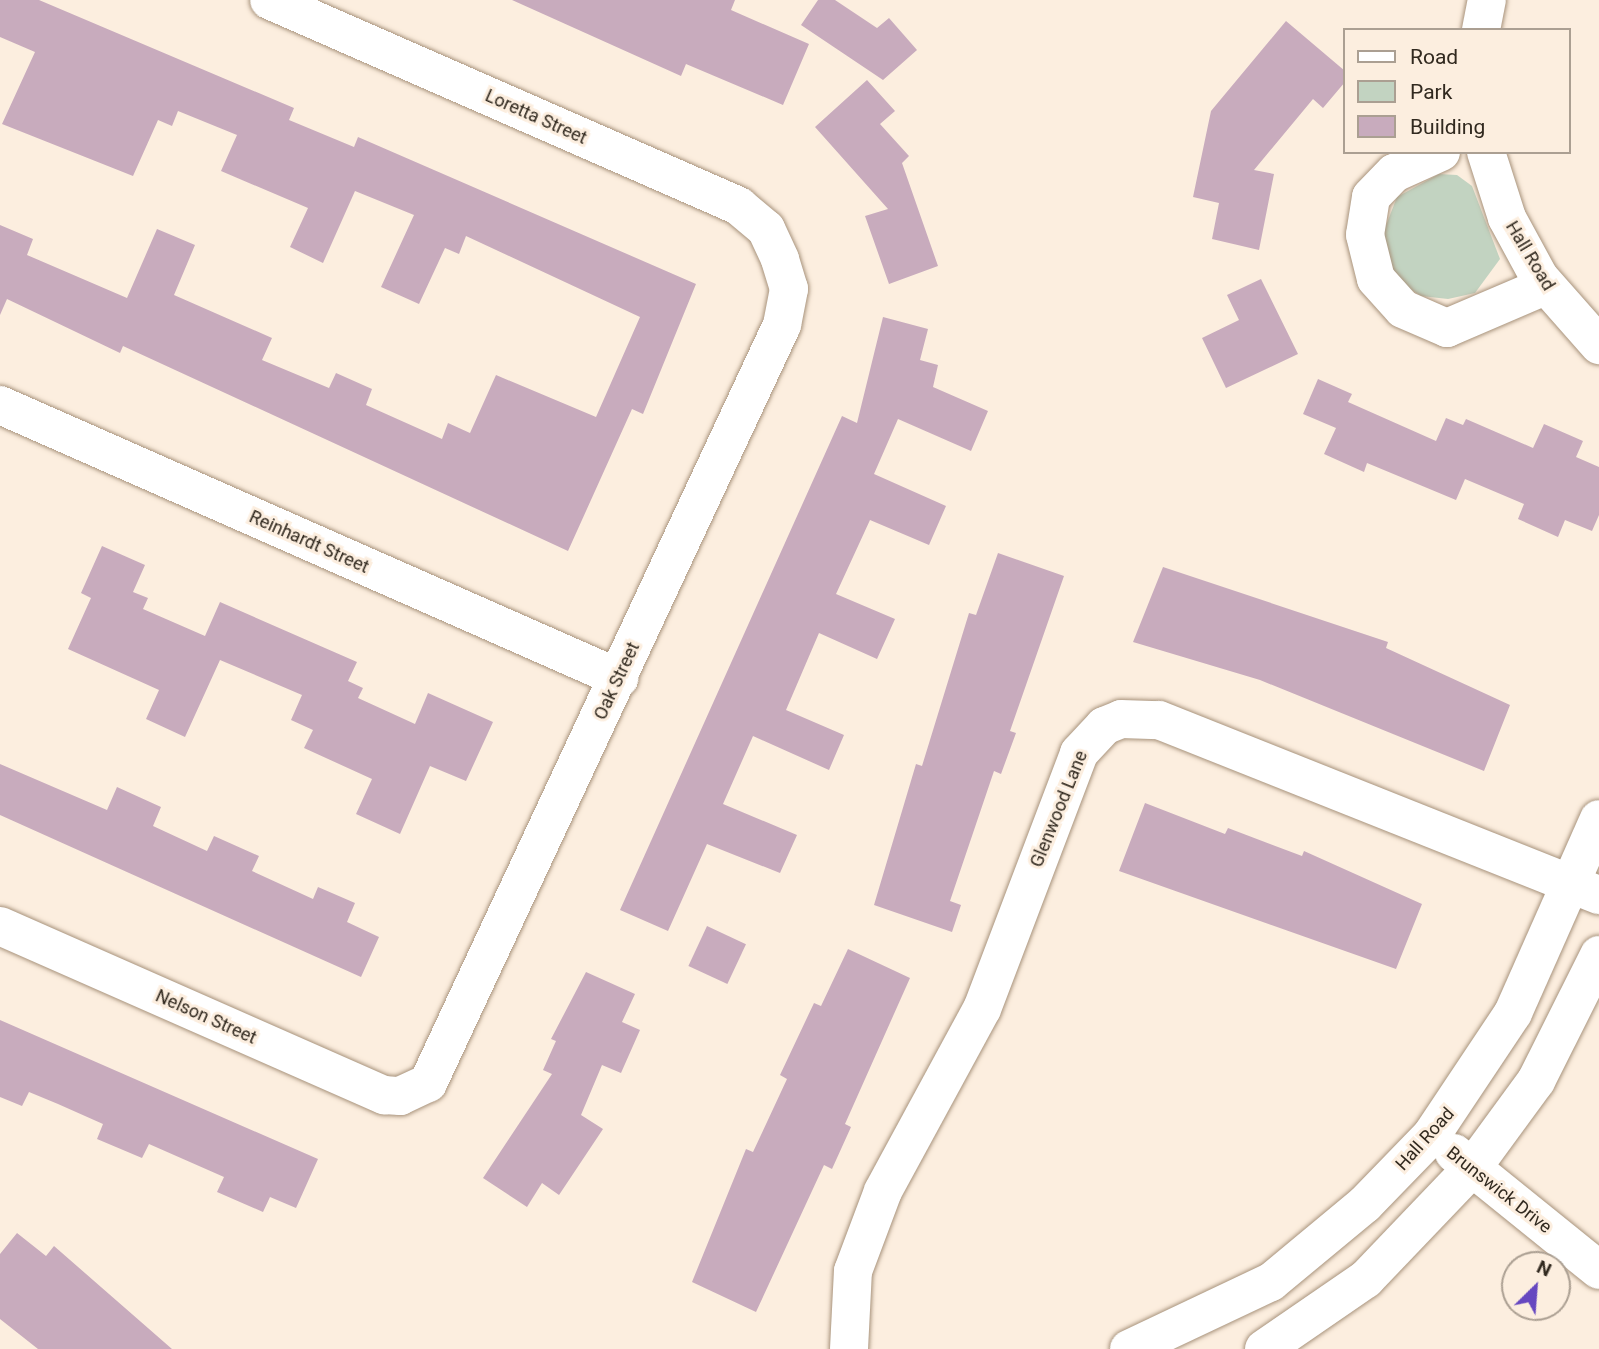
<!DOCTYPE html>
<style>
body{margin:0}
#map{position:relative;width:1599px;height:1349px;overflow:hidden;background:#fceedf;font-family:Roboto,sans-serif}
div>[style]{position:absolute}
.green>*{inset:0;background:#c2d3c1}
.building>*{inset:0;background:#c8abbd;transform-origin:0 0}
.roads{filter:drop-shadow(0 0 2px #a8937c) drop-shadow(0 0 2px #a8937c)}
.minor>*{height:38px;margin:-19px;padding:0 19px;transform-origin:19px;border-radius:19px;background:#fff}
span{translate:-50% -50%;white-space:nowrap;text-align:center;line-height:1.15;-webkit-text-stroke:6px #fceedf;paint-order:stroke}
.street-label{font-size:18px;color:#31291f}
.legend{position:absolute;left:1343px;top:28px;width:228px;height:126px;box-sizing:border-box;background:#fceedf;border:2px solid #ab9f92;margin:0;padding:9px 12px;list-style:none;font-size:21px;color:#31291f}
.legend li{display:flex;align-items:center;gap:14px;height:35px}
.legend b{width:35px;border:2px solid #ab9f92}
.north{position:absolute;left:1501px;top:1251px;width:70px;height:70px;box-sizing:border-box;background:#fceedf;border:2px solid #ab9f92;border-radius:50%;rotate:25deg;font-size:19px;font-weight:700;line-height:28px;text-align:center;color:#31291f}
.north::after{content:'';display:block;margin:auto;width:24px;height:32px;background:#6647c0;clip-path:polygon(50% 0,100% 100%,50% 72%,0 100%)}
</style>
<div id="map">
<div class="green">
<div style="clip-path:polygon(1439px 174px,1457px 175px,1472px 186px,1500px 259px,1475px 293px,1448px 299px,1421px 296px,1404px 285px,1390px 268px,1383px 233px,1397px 197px)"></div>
</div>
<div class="building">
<div style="clip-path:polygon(0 0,39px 0,294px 108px,289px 120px,354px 147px,358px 137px,696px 284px,643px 414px,632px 409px,568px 551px,123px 346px,120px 353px,7px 299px,0 315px,0 225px,33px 239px,27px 255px,127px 298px,157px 229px,195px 245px,174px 295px,272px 338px,262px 360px,329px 388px,336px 373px,372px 389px,366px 405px,442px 439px,448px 423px,470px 433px,496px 375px,596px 417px,640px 317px,466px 236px,459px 254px,445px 248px,419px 304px,381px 287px,414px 215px,355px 191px,323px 263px,290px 247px,308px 208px,221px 171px,237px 135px,178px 111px,172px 126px,158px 120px,133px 176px,2px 124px,35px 52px,0 37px)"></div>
<div style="clip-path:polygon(512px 0,735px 0,731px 10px,809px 44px,783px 105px,686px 64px,681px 76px)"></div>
<div style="clip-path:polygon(818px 0,835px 0,877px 28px,889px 18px,917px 50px,883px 80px,801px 25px)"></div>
<div style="clip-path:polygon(1286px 21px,1345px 71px,1345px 82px,1323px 108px,1313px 99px,1254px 170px,1274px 174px,1259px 250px,1212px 239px,1219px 203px,1193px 197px,1211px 111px)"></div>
<div style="clip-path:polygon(867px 80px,895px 111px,880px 124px,909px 156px,902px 163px,938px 266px,889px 284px,865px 216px,888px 209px,815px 127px)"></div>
<div style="clip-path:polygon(1261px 279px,1298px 354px,1226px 388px,1202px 338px,1239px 320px,1227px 295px)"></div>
<div style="clip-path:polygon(883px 317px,928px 329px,920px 360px,938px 365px,933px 387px,988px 411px,971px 451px,898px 419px,874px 474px,946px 506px,929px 545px,870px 520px,836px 594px,895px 619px,877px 659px,819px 633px,786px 710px,844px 735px,829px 770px,753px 736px,723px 804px,797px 835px,780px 873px,707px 844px,668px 931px,620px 910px,842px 416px,857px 423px)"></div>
<div style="clip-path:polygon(1318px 379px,1352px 394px,1348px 402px,1436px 441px,1446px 418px,1463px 425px,1466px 419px,1533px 448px,1544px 424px,1583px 441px,1576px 457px,1599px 467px,1599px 515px,1592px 531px,1565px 520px,1558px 537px,1518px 519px,1524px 504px,1465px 479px,1456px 500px,1367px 463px,1364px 472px,1324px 454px,1336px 428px,1303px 414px)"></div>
<div style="clip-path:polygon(102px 546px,145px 565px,133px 592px,148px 598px,143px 609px,205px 636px,220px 602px,357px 662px,348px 681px,363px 688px,358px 698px,415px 724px,428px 693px,493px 722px,466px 781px,430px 766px,400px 834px,356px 814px,372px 779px,304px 748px,313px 730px,291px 720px,302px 695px,220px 660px,185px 737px,146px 719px,159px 690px,68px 649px,91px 598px,81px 593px)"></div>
<div style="clip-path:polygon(998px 553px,1064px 576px,1010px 731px,1016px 733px,1001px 774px,994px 771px,950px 901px,961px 905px,952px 932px,874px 905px,916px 764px,922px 766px,969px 613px,976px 615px)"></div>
<div style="clip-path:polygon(1163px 567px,1388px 642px,1386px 648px,1510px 705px,1484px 771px,1260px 680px,1133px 642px)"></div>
<div style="clip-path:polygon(0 764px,107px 810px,117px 787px,161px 807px,153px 826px,207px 851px,214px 836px,259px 856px,252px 871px,313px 899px,318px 887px,355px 903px,347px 922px,379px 937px,361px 977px,0 815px)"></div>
<div style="clip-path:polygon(1145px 803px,1225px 834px,1228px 828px,1302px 856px,1304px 851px,1422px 904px,1396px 969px,1119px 871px)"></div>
<div style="left:707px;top:926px;width:43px;height:44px;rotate:25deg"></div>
<div style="clip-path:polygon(848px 949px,910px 978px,845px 1124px,851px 1127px,832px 1169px,824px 1165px,756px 1312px,692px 1282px,746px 1149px,753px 1152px,787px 1079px,780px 1075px,814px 1003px,821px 1006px)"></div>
<div style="clip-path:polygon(586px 972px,635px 994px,622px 1022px,640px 1030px,621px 1073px,602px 1065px,581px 1115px,603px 1129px,559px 1195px,542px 1183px,527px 1207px,483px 1178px,552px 1074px,543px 1070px,556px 1041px,551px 1039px)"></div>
<div style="clip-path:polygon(0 1020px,318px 1159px,296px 1208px,270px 1197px,263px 1212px,217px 1192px,224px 1177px,149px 1144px,142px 1158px,97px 1139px,103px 1124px,58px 1104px,29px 1092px,22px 1106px,0 1097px)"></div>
<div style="clip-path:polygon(17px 1233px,46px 1256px,54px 1246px,172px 1349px,38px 1349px,0 1319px,0 1254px)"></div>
</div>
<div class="roads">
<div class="minor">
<div style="left:1481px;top:30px;width:31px;rotate:-79deg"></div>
<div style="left:1441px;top:152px;width:51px;rotate:155.9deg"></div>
<div style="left:1394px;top:173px;width:33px;rotate:134deg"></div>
<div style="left:1371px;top:197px;width:38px;rotate:99deg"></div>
<div style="left:1365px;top:235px;width:45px;rotate:76deg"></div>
<div style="left:1376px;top:279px;width:40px;rotate:48deg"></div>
<div style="left:1403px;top:309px;width:48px;rotate:23.4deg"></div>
<div style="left:1447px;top:328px;width:107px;rotate:-23.2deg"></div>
<div style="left:1486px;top:152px;width:69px;rotate:72.3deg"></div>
<div style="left:1507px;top:218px;width:67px;rotate:61.5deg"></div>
<div style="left:1539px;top:277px;width:91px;rotate:48.6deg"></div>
<div style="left:0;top:405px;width:677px;rotate:23.8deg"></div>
<div style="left:0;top:926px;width:420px;rotate:23.8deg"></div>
<div style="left:384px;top:1095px;width:16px;rotate:4deg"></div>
<div style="left:400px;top:1096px;width:31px;rotate:-25deg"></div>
<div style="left:428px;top:1083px;width:837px;rotate:-64.97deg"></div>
<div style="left:782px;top:325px;width:37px;rotate:-79deg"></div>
<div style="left:789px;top:289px;width:31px;rotate:-107deg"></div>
<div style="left:780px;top:259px;width:33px;rotate:-115deg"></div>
<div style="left:766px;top:229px;width:35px;rotate:-140deg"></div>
<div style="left:739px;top:206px;width:513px;rotate:-156.33deg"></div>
<div style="left:1454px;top:1153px;width:186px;rotate:38.9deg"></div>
<div style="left:849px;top:1349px;width:78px;rotate:-87.1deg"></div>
<div style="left:853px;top:1271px;width:85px;rotate:-69.4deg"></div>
<div style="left:883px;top:1191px;width:207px;rotate:-61.5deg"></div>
<div style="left:982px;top:1009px;width:274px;rotate:-69.2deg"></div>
<div style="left:1079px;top:753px;width:37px;rotate:-47deg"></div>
<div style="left:1104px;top:726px;width:18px;rotate:-22deg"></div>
<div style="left:1121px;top:719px;width:38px;rotate:2deg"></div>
<div style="left:1159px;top:720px;width:474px;rotate:21.7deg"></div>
<div style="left:1129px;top:1349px;width:157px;rotate:-25.3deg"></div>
<div style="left:1271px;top:1282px;width:122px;rotate:-39.7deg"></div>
<div style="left:1365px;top:1204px;width:95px;rotate:-45.9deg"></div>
<div style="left:1431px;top:1136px;width:148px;rotate:-56.3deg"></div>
<div style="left:1513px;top:1013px;width:212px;rotate:-66.1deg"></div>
<div style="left:1264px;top:1349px;width:124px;rotate:-34.5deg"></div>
<div style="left:1366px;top:1279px;width:155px;rotate:-46.3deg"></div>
<div style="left:1473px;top:1167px;width:107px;rotate:-53.8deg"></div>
<div style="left:1536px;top:1081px;width:141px;rotate:-63.4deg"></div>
</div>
</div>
<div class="street-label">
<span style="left:536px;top:117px;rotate:24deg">Loretta Street</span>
<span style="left:1530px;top:256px;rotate:59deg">Hall Road</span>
<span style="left:309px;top:542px;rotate:24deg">Reinhardt Street</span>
<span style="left:617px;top:681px;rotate:-65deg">Oak Street</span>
<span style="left:1059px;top:809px;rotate:-68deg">Glenwood Lane</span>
<span style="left:206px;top:1017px;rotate:24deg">Nelson Street</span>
<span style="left:1425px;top:1139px;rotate:-48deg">Hall Road</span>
<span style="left:1499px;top:1190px;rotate:38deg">Brunswick Drive</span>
</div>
<ul class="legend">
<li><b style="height:9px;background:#fff"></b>Road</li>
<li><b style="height:19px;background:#c2d3c1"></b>Park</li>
<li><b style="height:19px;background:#c8abbd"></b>Building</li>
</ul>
<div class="north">N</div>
</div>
